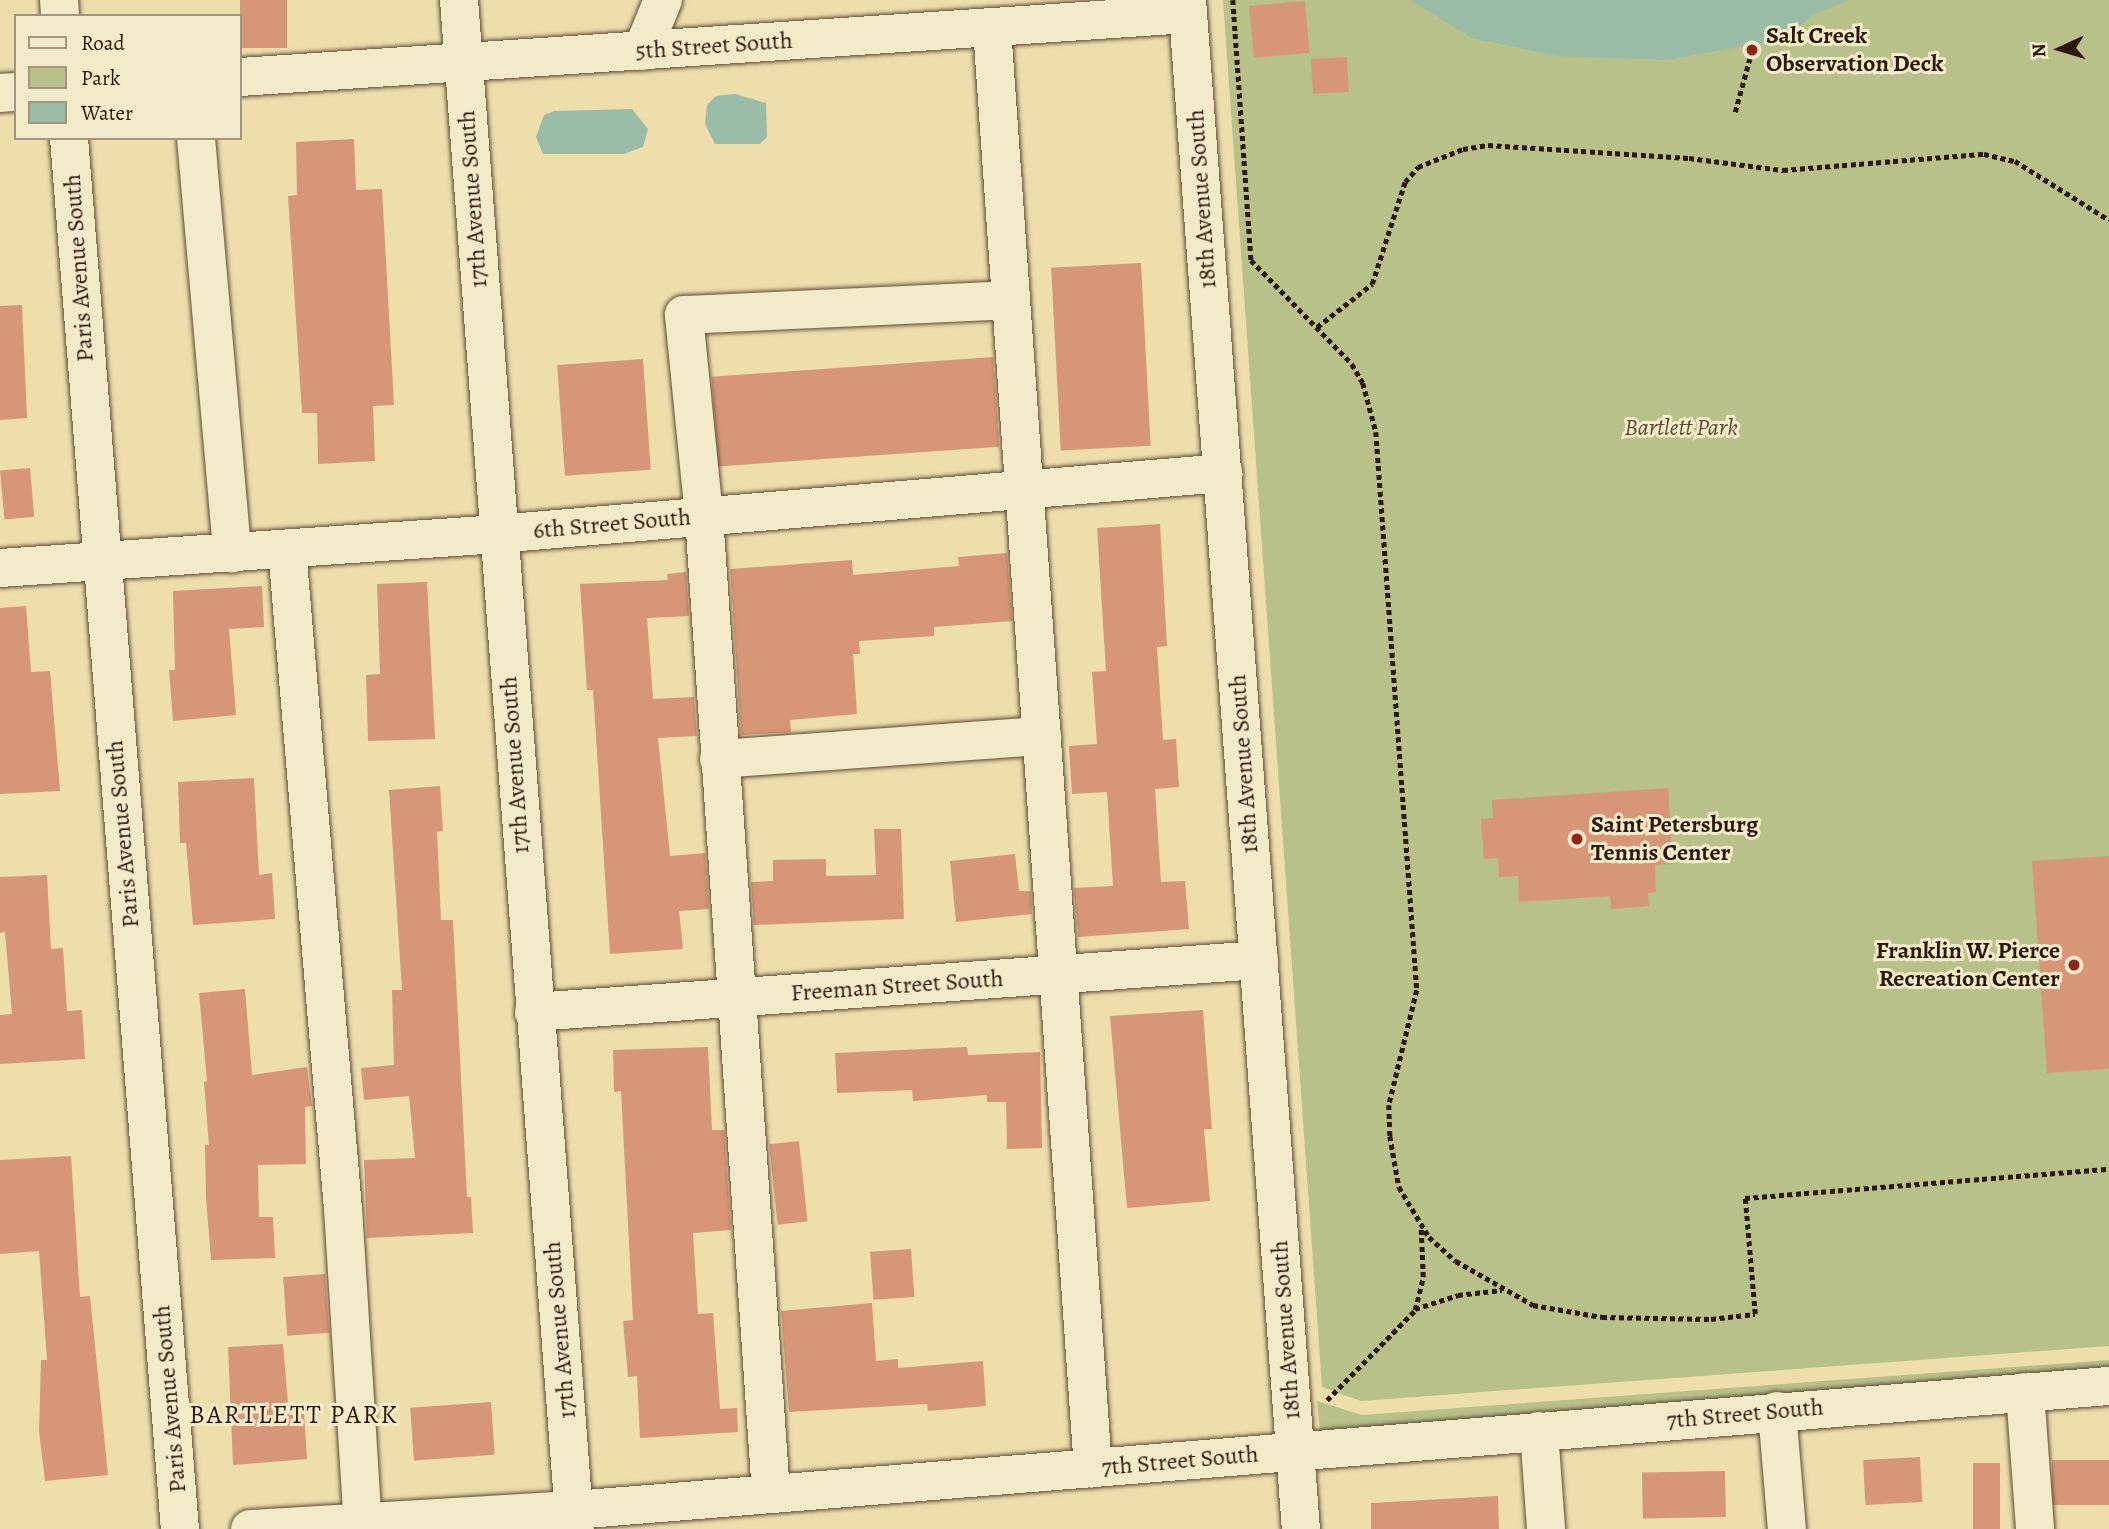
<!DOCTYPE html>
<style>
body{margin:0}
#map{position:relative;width:2109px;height:1529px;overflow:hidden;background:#eddeac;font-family:Alegreya,serif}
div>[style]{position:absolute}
.green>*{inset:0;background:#b8c18a}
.water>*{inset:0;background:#9abca6}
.building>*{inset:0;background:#d89679;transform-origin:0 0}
.path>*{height:4.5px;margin-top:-2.25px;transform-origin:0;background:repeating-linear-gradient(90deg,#2d190c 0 5px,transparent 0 8.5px)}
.roads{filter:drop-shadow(0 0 2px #5d4a34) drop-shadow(0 0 2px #5d4a34)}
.minor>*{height:38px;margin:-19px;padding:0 19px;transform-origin:19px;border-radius:19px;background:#f3eac9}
.dots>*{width:19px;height:19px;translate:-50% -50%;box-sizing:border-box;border:4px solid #f3eac9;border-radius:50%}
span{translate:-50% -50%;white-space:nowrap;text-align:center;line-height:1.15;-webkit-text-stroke:6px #f3eac9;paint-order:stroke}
.poi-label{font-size:24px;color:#2d190c;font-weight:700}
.left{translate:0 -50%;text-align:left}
.right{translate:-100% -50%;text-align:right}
.street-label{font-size:24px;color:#2d190c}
.park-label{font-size:24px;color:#574b32;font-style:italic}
.neighbourhood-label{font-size:26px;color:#2d190c;letter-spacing:2px}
.legend{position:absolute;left:14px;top:14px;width:228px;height:126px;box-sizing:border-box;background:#f3eac9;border:2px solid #a4967d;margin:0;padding:9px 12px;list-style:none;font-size:21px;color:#2d190c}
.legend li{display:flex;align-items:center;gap:14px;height:35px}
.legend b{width:35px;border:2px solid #a4967d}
.north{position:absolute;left:2025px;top:14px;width:70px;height:70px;-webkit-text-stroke:5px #f3eac9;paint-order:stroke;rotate:266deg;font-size:19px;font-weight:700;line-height:28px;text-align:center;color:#2d190c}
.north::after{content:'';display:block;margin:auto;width:24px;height:32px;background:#2d190c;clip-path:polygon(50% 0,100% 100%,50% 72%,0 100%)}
</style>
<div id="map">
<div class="green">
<div style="clip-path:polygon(1223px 0,2109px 0,2109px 1346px,1361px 1401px,1322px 1387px)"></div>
<div style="clip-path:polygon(2109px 1360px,2109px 1370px,1320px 1431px,1317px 1401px,1362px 1415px)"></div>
</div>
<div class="water">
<div style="clip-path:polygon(1410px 0,1849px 0,1815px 14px,1783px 39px,1667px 60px,1557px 56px,1472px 38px)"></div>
<div style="clip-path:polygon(735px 94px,766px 103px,767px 137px,760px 144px,715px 144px,705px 124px,707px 105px,716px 96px)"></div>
<div style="clip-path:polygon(632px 109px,648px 129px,643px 147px,624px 154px,543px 154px,536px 137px,544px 115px,554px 111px)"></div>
</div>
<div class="building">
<div style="left:240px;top:0;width:47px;height:48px"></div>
<div style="left:1305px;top:1px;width:52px;height:56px;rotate:85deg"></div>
<div style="left:1347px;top:57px;width:35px;height:36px;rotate:87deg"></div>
<div style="clip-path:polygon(354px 139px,356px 190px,382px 189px,394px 405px,373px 406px,375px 461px,318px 464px,317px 413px,302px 413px,288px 196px,297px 195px,296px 142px)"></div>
<div style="left:1141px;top:263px;width:183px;height:90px;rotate:87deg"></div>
<div style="clip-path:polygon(22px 305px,27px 418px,0 420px,0 306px)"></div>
<div style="left:993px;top:357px;width:90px;height:282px;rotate:86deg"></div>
<div style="left:643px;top:359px;width:111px;height:86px;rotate:86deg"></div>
<div style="left:30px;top:468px;width:49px;height:30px;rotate:85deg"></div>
<div style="clip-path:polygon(1160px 524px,1167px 646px,1157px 647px,1163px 740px,1176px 739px,1179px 787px,1155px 789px,1161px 882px,1185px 881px,1189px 929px,1078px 937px,1074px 888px,1113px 886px,1107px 792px,1072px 794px,1069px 746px,1097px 744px,1092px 672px,1106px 671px,1097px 528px)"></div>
<div style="clip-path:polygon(1007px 553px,1012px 621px,934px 627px,934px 636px,859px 641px,860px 654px,853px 654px,857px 714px,790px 720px,791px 732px,741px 735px,730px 569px,852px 560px,853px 575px,959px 566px,958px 557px)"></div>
<div style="clip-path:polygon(686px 572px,689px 616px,647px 618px,653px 699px,694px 697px,697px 736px,658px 738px,670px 856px,705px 853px,709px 909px,679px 911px,683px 949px,610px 954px,593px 690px,587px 690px,580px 584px,668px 580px,667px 574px)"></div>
<div style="clip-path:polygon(427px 582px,435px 739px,368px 741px,366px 675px,380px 674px,377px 584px)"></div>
<div style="clip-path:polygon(262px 586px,264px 627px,229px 629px,236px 715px,173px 721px,169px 670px,175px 670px,173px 591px)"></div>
<div style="clip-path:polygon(26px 606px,31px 672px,50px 671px,60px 791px,0 794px,0 608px)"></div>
<div style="clip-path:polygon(254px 778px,259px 875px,272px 873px,275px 919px,193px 925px,186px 843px,180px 843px,178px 782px)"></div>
<div style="clip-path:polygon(440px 786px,443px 831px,437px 832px,441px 920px,453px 920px,467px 1197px,471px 1197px,473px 1233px,367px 1238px,364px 1160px,415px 1158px,409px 1096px,364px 1100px,361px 1068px,394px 1065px,392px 990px,402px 990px,389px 790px)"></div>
<div style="clip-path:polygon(1668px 788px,1673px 864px,1655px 865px,1656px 892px,1648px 893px,1649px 906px,1611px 909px,1610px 896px,1519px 902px,1518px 876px,1499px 877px,1498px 858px,1484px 859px,1481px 819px,1493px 818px,1492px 800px)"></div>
<div style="clip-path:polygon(874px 829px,901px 829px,904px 919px,754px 925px,751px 882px,773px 881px,773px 860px,826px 859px,826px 876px,876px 875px)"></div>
<div style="clip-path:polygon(1015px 854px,1019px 891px,1031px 891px,1032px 914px,956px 922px,950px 861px)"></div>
<div style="clip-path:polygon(2109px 856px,2109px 1069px,2047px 1073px,2032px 861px)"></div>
<div style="clip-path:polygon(47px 875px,51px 949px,63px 948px,67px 1011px,82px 1010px,85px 1059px,0 1064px,0 1015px,12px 1014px,5px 932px,0 933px,0 877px)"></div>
<div style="clip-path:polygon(245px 989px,252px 1075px,307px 1067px,312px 1106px,305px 1107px,306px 1164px,258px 1165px,259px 1217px,273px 1217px,275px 1258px,211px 1260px,206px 1198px,205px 1145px,209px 1145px,204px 1082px,207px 1081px,199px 993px)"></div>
<div style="clip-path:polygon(1203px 1010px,1212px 1129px,1204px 1129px,1210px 1201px,1127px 1208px,1110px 1016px)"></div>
<div style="clip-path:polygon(708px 1047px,712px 1130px,724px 1130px,731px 1230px,693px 1233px,698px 1314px,713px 1313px,720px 1409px,737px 1408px,738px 1432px,640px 1438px,637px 1376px,628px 1377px,623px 1321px,633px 1320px,621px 1091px,614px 1092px,613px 1050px)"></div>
<div style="clip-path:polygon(967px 1047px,968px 1055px,1040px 1052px,1042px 1148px,1007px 1149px,1006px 1102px,987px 1102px,987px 1095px,913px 1101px,912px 1090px,837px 1093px,835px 1053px)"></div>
<div style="left:799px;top:1141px;width:81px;height:30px;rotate:84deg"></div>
<div style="clip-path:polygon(71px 1156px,80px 1297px,90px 1296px,108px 1475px,45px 1481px,39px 1431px,41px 1360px,47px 1360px,39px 1251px,0 1254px,0 1160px)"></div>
<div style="left:911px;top:1249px;width:48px;height:41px;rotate:86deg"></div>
<div style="left:325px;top:1274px;width:59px;height:42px;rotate:86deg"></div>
<div style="clip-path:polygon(872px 1303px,876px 1361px,898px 1359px,898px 1368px,983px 1361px,986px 1406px,928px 1411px,927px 1404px,789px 1412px,781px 1311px)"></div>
<div style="clip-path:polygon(283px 1344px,289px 1415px,304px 1414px,307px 1459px,233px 1465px,228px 1347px)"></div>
<div style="left:491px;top:1402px;width:53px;height:81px;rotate:86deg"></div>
<div style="left:1920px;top:1457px;width:45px;height:57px;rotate:87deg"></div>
<div style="left:2109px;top:1460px;width:45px;height:57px;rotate:90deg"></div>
<div style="left:2000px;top:1463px;width:66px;height:27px;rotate:90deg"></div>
<div style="left:1725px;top:1471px;width:46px;height:83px;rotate:89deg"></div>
<div style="clip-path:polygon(1498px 1496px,1499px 1529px,1371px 1529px,1371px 1503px)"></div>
</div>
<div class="path">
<div style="left:1233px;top:0;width:261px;rotate:86deg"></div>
<div style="left:1251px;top:260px;width:145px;rotate:45.8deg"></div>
<div style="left:1352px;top:364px;width:22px;rotate:60deg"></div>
<div style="left:1363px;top:383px;width:51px;rotate:75.1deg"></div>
<div style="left:1376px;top:432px;width:560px;rotate:85.8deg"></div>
<div style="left:1417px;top:990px;width:118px;rotate:103.7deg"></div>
<div style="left:1389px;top:1105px;width:31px;rotate:88deg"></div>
<div style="left:1390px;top:1136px;width:52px;rotate:80deg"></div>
<div style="left:1399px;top:1187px;width:58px;rotate:59deg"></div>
<div style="left:1429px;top:1237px;width:36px;rotate:42deg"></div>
<div style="left:1456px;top:1261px;width:89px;rotate:29.7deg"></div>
<div style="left:1533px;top:1305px;width:70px;rotate:9.9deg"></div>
<div style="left:1602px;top:1317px;width:109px;rotate:1.1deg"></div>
<div style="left:1711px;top:1319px;width:44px;rotate:-6.5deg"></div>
<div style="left:1755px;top:1314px;width:116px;rotate:-94.9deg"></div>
<div style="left:1745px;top:1198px;width:365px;rotate:-4.6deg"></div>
<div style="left:1735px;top:112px;width:64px;rotate:-74.7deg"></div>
<div style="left:1317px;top:327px;width:70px;rotate:-38deg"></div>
<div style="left:1372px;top:284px;width:107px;rotate:-72.1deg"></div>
<div style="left:1405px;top:182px;width:20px;rotate:-49deg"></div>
<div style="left:1418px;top:167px;width:48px;rotate:-21.8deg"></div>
<div style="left:1463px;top:149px;width:25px;rotate:-9deg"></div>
<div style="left:1488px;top:145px;width:201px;rotate:3.7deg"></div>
<div style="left:1689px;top:158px;width:95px;rotate:7.3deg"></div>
<div style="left:1783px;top:170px;width:202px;rotate:-4.6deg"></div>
<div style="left:1984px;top:154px;width:32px;rotate:13deg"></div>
<div style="left:2015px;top:161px;width:111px;rotate:32.1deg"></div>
<div style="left:1415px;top:1309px;width:45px;rotate:-18deg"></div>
<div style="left:1458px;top:1295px;width:44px;rotate:-6.5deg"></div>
<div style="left:1327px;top:1400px;width:126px;rotate:-45.6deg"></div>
<div style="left:1415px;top:1310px;width:34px;rotate:-76deg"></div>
<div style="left:1423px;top:1277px;width:48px;rotate:-92.4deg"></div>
</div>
<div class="roads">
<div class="minor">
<div style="left:59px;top:0;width:16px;rotate:86deg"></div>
<div style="left:459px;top:0;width:1533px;rotate:85.66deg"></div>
<div style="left:1187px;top:0;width:1533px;rotate:85.74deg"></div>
<div style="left:992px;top:28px;width:1444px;rotate:85.99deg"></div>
<div style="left:642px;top:51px;width:55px;rotate:-67.6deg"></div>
<div style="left:240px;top:77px;width:950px;rotate:-3.8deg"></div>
<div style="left:0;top:93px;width:16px;rotate:-4deg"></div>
<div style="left:69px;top:138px;width:1395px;rotate:85.44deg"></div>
<div style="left:196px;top:138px;width:417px;rotate:85deg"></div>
<div style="left:287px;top:549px;width:662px;rotate:85.15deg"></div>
<div style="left:343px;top:1209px;width:315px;rotate:86.4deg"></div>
<div style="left:0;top:568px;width:498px;rotate:-3.9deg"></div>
<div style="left:497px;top:534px;width:729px;rotate:-4.8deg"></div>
<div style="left:719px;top:759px;width:324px;rotate:-4.1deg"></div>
<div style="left:534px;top:1012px;width:727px;rotate:-4.1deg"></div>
<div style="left:2025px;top:1392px;width:137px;rotate:85.8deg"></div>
<div style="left:1777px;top:1411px;width:118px;rotate:85.2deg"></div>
<div style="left:1539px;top:1431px;width:98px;rotate:85.9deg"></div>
<div style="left:771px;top:1494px;width:980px;rotate:-93.92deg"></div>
<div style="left:704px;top:516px;width:202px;rotate:-95.7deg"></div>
<div style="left:684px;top:315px;width:327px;rotate:-2.6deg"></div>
<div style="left:250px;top:1529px;width:325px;rotate:-3.4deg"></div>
<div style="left:574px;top:1510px;width:1540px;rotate:-4.62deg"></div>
</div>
</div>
<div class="dots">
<div style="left:1752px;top:50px;background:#8f2418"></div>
<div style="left:1577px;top:839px;background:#8f2418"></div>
<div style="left:2074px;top:965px;background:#8f2418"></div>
</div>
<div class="poi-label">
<span class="left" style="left:1766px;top:50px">Salt Creek<br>Observation Deck</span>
<span class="left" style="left:1591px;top:839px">Saint Petersburg<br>Tennis Center</span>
<span class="right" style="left:2060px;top:965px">Franklin W. Pierce<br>Recreation Center</span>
</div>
<div class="street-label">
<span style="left:714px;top:46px;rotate:-4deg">5th Street South</span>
<span style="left:473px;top:199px;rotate:-94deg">17th Avenue South</span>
<span style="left:1202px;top:199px;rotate:-94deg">18th Avenue South</span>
<span style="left:79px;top:268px;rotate:-94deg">Paris Avenue South</span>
<span style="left:612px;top:524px;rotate:-5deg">6th Street South</span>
<span style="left:1244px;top:764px;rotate:-94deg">18th Avenue South</span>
<span style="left:515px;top:765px;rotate:-94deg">17th Avenue South</span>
<span style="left:123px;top:834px;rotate:-95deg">Paris Avenue South</span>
<span style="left:897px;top:986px;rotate:-4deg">Freeman Street South</span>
<span style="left:560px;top:1330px;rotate:-95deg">17th Avenue South</span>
<span style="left:1286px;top:1330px;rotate:-94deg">18th Avenue South</span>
<span style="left:170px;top:1399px;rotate:-95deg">Paris Avenue South</span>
<span style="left:1745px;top:1414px;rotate:-5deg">7th Street South</span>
<span style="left:1180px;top:1461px;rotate:-5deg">7th Street South</span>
</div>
<div class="park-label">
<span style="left:1681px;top:428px">Bartlett Park</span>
</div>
<div class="neighbourhood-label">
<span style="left:294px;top:1415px">BARTLETT PARK</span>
</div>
<ul class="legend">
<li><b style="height:9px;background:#f3eac9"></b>Road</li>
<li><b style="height:19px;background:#b8c18a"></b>Park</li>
<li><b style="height:19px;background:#9abca6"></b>Water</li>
</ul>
<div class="north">N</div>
</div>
